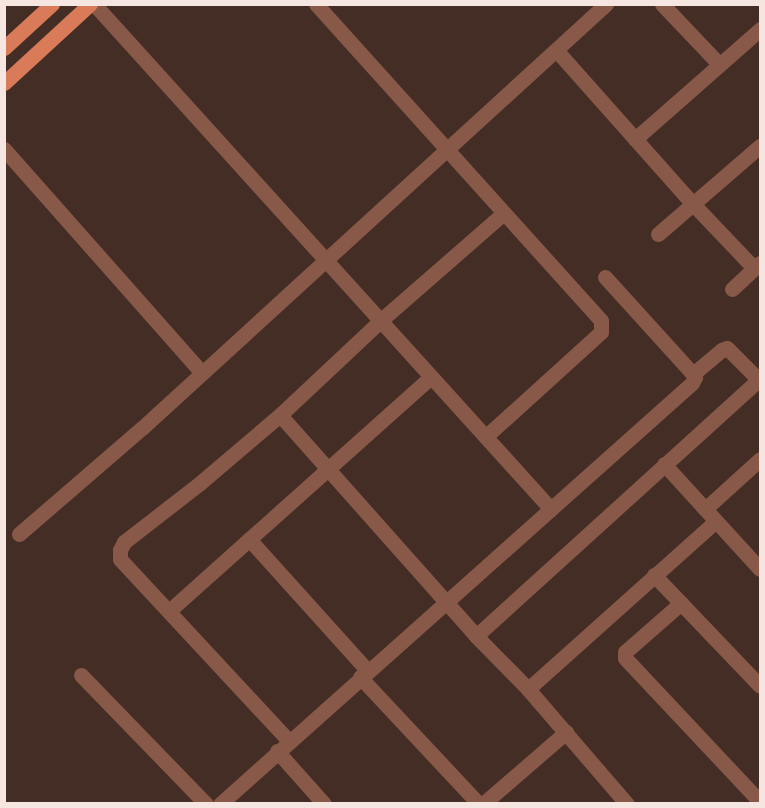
<!DOCTYPE html>
<style>
body{margin:0}
#map{position:relative;width:765px;height:808px;overflow:hidden;background:#432d24;font-family:"Work Sans",sans-serif}
div>[style]{position:absolute}
.minor>*{height:15px;margin:-7.5px;padding:0 7.5px;transform-origin:7.5px;border-radius:7.5px;background:#885948}
.primary>*{height:15px;margin:-7.5px;padding:0 7.5px;transform-origin:7.5px;border-radius:7.5px;background:#d97b58}
span{translate:-50% -50%;white-space:nowrap;text-align:center;line-height:1.15;-webkit-text-stroke:6px #39231b;paint-order:stroke}
.frame{position:absolute;inset:0;border:6px solid #f5e6e1;pointer-events:none}
</style>
<div id="map">
<div class="minor">
<div style="left:94px;top:4px;width:681px;rotate:47.86deg"></div>
<div style="left:316px;top:4px;width:426px;rotate:48deg"></div>
<div style="left:601px;top:321px;width:11px;rotate:90deg"></div>
<div style="left:601px;top:332px;width:156px;rotate:137.8deg"></div>
<div style="left:662px;top:4px;width:83px;rotate:46.5deg"></div>
<div style="left:557px;top:51px;width:205px;rotate:48.4deg"></div>
<div style="left:693px;top:204px;width:88px;rotate:46.4deg"></div>
<div style="left:635px;top:139px;width:167px;rotate:-41.3deg"></div>
<div style="left:4px;top:149px;width:299px;rotate:48.5deg"></div>
<div style="left:658px;top:234px;width:135px;rotate:-40.8deg"></div>
<div style="left:732px;top:289px;width:38px;rotate:-43deg"></div>
<div style="left:693px;top:374px;width:38px;rotate:-40deg"></div>
<div style="left:722px;top:350px;width:5px;rotate:-22deg"></div>
<div style="left:727px;top:348px;width:47px;rotate:45deg"></div>
<div style="left:280px;top:415px;width:295px;rotate:48.4deg"></div>
<div style="left:476px;top:636px;width:74px;rotate:45.5deg"></div>
<div style="left:528px;top:689px;width:152px;rotate:49.3deg"></div>
<div style="left:664px;top:464px;width:142px;rotate:47.6deg"></div>
<div style="left:705px;top:509px;width:74px;rotate:-42.3deg"></div>
<div style="left:19px;top:534px;width:162px;rotate:-40.8deg"></div>
<div style="left:142px;top:428px;width:629px;rotate:-42.42deg"></div>
<div style="left:249px;top:539px;width:178px;rotate:48deg"></div>
<div style="left:654px;top:575px;width:153px;rotate:46.3deg"></div>
<div style="left:681px;top:603px;width:74px;rotate:138.8deg"></div>
<div style="left:625px;top:652px;width:6px;rotate:90deg"></div>
<div style="left:625px;top:658px;width:197px;rotate:46.8deg"></div>
<div style="left:169px;top:611px;width:351px;rotate:-41.8deg"></div>
<div style="left:476px;top:636px;width:382px;rotate:-42.2deg"></div>
<div style="left:81px;top:675px;width:180px;rotate:45.9deg"></div>
<div style="left:360px;top:677px;width:174px;rotate:46.9deg"></div>
<div style="left:528px;top:689px;width:252px;rotate:-41.8deg"></div>
<div style="left:289px;top:741px;width:248px;rotate:-132.9deg"></div>
<div style="left:120px;top:559px;width:9px;rotate:-90deg"></div>
<div style="left:120px;top:550px;width:9px;rotate:-63deg"></div>
<div style="left:124px;top:542px;width:96px;rotate:-37.8deg"></div>
<div style="left:200px;top:483px;width:105px;rotate:-40.4deg"></div>
<div style="left:280px;top:415px;width:137px;rotate:-43.2deg"></div>
<div style="left:380px;top:321px;width:164px;rotate:-41.1deg"></div>
<div style="left:277px;top:751px;width:71px;rotate:48.4deg"></div>
<div style="left:220px;top:804px;width:632px;rotate:-41.73deg"></div>
<div style="left:692px;top:383px;width:7px;rotate:-63deg"></div>
<div style="left:695px;top:377px;width:4px;rotate:-124deg"></div>
<div style="left:693px;top:374px;width:131px;rotate:-132.2deg"></div>
<div style="left:483px;top:804px;width:110px;rotate:-40.9deg"></div>
</div>
<div class="primary">
<div style="left:4px;top:48px;width:65px;rotate:-42.5deg"></div>
<div style="left:4px;top:83px;width:117px;rotate:-42.6deg"></div>
</div>
<div class="frame"></div>
</div>
